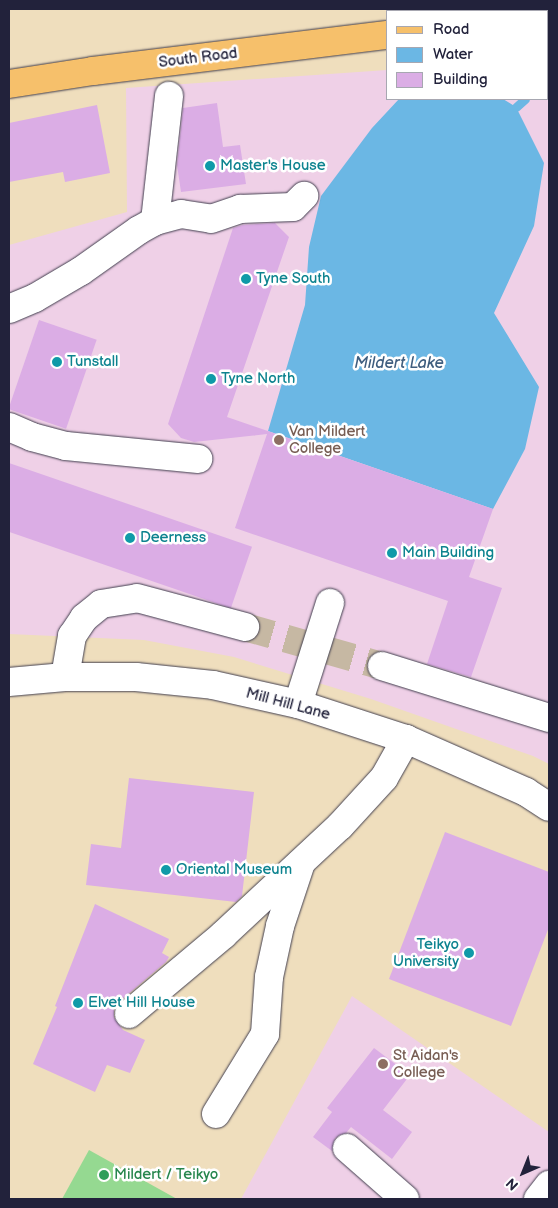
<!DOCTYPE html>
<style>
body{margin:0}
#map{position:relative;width:558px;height:1208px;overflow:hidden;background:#efdebd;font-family:"Balsamiq Sans",sans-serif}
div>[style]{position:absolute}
.built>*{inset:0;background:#efd0e7}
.green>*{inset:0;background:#95d991}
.water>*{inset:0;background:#6bb7e4}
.stream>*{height:9px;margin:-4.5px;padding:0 4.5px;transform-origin:4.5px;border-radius:4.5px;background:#6bb7e4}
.building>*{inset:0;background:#dbade5;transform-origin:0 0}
.minor-tunnel>*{height:28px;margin-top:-14px;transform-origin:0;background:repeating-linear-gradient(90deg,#c6b8a3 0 28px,transparent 0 42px)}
.roads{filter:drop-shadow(0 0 1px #413e4e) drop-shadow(0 0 1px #413e4e)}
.minor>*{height:28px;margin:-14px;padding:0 14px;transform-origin:14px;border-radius:14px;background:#fff}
.major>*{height:28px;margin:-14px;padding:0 14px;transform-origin:14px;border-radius:14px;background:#f6c06b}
.dots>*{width:14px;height:14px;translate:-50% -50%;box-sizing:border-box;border:2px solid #fff;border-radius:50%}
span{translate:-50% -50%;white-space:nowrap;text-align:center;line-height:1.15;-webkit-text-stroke:5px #fff;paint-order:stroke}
.street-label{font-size:15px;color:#22223b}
.culture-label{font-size:15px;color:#0d838f}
.left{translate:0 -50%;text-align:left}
.right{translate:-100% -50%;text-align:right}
.education-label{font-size:15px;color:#785e54}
.leisure-label{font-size:15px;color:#27864d}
.water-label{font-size:16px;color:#3f5e7f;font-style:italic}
.frame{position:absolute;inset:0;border:10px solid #22223b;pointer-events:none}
.legend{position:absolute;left:386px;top:10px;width:162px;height:90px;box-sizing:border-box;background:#fff;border:1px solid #a7a7b1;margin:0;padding:6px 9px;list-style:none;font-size:15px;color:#22223b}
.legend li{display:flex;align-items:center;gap:10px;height:25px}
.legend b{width:25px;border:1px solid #a7a7b1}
.north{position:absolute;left:498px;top:1148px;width:50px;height:50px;-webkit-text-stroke:4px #fff;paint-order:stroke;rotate:224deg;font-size:14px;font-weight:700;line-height:20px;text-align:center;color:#22223b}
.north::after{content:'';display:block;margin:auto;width:18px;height:22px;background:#22223b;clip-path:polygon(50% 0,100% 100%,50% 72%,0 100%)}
</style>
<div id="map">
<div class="built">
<div style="clip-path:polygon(547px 58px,549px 58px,549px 764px,533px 756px,371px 699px,234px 657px,144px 640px,9px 634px,9px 245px,127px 212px,126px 88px,387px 70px,387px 99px,547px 99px)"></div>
<div style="clip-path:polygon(352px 996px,549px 1132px,549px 1199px,241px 1199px)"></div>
</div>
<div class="green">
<div style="clip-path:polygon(89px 1150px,177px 1199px,62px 1199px)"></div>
</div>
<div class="water">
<div style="clip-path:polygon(399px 99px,503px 99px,516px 107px,544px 163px,534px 226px,494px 313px,539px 387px,525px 449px,493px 509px,268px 431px,305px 305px,309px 247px,321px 196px,372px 128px)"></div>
</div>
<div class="stream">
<div style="left:547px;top:79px;width:2px;rotate:-27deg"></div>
<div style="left:516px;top:107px;width:12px;rotate:-42deg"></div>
</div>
<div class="building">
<div style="clip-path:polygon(217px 103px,223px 147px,240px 145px,246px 184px,181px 192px,177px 165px,183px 108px)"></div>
<div style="clip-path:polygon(97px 105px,110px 173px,65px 182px,63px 172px,9px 182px,9px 123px)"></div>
<div style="clip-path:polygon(275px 223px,289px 237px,227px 417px,493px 509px,469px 577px,502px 588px,471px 677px,427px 664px,448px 601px,235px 528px,267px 434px,194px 442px,181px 438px,168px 424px,233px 228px,243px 225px)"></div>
<div style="left:39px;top:320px;width:61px;height:94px;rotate:19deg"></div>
<div style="left:9px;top:463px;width:257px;height:65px;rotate:19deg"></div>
<div style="clip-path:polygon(129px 778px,254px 792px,242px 896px,236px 902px,86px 885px,91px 844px,121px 848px)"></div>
<div style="clip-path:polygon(445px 832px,549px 872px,549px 927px,511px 1026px,389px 979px)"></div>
<div style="clip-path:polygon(95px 904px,169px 939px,162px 953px,169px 957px,166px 962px,119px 1002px,114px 1009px,114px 1017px,123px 1030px,145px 1040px,130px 1073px,107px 1065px,95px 1092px,33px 1064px,57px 1007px,55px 1006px)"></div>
<div style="clip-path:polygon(374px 1048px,410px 1075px,383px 1110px,412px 1132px,392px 1159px,351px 1127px,346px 1133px,335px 1138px,332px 1151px,313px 1137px,332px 1112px,327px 1108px)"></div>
</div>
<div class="minor-tunnel">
<div style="left:245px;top:627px;width:142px;rotate:15.9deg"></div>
</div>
<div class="roads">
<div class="minor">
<div style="left:456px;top:9px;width:2px;rotate:63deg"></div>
<div style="left:155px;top:221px;width:126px;rotate:-83.6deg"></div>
<div style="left:9px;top:309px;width:28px;rotate:-23deg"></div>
<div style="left:35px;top:298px;width:53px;rotate:-30.4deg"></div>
<div style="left:81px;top:271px;width:71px;rotate:-35.3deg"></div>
<div style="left:139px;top:230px;width:18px;rotate:-29deg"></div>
<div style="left:155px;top:221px;width:27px;rotate:-15deg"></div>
<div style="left:181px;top:214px;width:30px;rotate:9deg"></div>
<div style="left:211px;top:219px;width:31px;rotate:-19deg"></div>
<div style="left:240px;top:209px;width:53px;rotate:-2.2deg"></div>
<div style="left:293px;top:207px;width:16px;rotate:-45deg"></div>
<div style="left:9px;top:427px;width:25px;rotate:23deg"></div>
<div style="left:32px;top:437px;width:35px;rotate:15deg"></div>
<div style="left:66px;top:446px;width:133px;rotate:5.6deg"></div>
<div style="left:382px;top:666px;width:175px;rotate:17.3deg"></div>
<div style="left:65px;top:677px;width:42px;rotate:-80.3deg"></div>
<div style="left:72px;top:636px;width:22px;rotate:-56deg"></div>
<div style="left:84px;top:618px;width:22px;rotate:-39deg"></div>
<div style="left:101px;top:604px;width:36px;rotate:-9deg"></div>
<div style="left:137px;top:598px;width:112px;rotate:15deg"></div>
<div style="left:9px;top:682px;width:56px;rotate:-5.1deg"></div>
<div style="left:65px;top:677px;width:71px"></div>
<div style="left:136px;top:677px;width:77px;rotate:5.9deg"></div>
<div style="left:213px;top:685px;width:87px;rotate:12.6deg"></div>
<div style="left:298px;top:704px;width:114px;rotate:18deg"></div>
<div style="left:406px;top:739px;width:131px;rotate:23.8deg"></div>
<div style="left:526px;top:792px;width:27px;rotate:33deg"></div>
<div style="left:298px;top:704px;width:106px;rotate:-72.4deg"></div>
<div style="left:129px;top:1014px;width:123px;rotate:-40deg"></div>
<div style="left:223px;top:935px;width:160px;rotate:-43deg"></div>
<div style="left:340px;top:826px;width:65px;rotate:-47.5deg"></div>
<div style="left:384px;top:778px;width:45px;rotate:-60.6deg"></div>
<div style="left:216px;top:1114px;width:94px;rotate:-58.5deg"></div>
<div style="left:265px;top:1034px;width:57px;rotate:-86deg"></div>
<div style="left:269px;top:977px;width:52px;rotate:-77.8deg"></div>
<div style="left:280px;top:926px;width:66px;rotate:-71.6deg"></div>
<div style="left:347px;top:1148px;width:77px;rotate:41.3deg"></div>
<div style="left:538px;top:1199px;width:18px;rotate:-52deg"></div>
</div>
<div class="major">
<div style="left:547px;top:13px;width:2px"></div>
<div style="left:9px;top:84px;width:85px;rotate:-8.8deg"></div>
<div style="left:93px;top:71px;width:296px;rotate:-7deg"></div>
</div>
</div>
<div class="dots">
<div style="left:210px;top:166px;background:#0f9aa8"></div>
<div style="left:246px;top:279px;background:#0f9aa8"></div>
<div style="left:57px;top:362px;background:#0f9aa8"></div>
<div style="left:211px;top:379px;background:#0f9aa8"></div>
<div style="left:279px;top:440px;background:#8d6e63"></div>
<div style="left:130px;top:538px;background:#0f9aa8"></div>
<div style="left:392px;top:553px;background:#0f9aa8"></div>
<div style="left:166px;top:870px;background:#0f9aa8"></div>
<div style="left:469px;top:953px;background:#0f9aa8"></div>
<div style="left:78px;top:1003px;background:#0f9aa8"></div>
<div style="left:383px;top:1064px;background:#8d6e63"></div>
<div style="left:104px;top:1175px;background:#2e9e5b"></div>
</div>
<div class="street-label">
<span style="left:198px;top:58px;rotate:-7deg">South Road</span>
<span style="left:288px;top:704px;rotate:15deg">Mill Hill Lane</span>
</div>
<div class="culture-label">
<span class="left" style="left:220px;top:166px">Master's House</span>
<span class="left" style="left:256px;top:279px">Tyne South</span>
<span class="left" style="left:67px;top:362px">Tunstall</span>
<span class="left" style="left:221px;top:379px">Tyne North</span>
<span class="left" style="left:140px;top:538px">Deerness</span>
<span class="left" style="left:402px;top:553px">Main Building</span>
<span class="left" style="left:176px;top:870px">Oriental Museum</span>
<span class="right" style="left:459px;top:953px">Teikyo<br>University</span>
<span class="left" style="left:88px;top:1003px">Elvet Hill House</span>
</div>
<div class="education-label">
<span class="left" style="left:289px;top:440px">Van Mildert<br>College</span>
<span class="left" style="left:393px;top:1064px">St Aidan's<br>College</span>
</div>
<div class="leisure-label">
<span class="left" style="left:114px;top:1175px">Mildert / Teikyo</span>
</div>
<div class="water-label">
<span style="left:399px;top:364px">Mildert Lake</span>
</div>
<div class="frame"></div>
<ul class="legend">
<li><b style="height:6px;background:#f6c06b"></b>Road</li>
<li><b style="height:14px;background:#6bb7e4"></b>Water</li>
<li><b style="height:14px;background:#dbade5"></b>Building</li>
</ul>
<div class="north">N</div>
</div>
